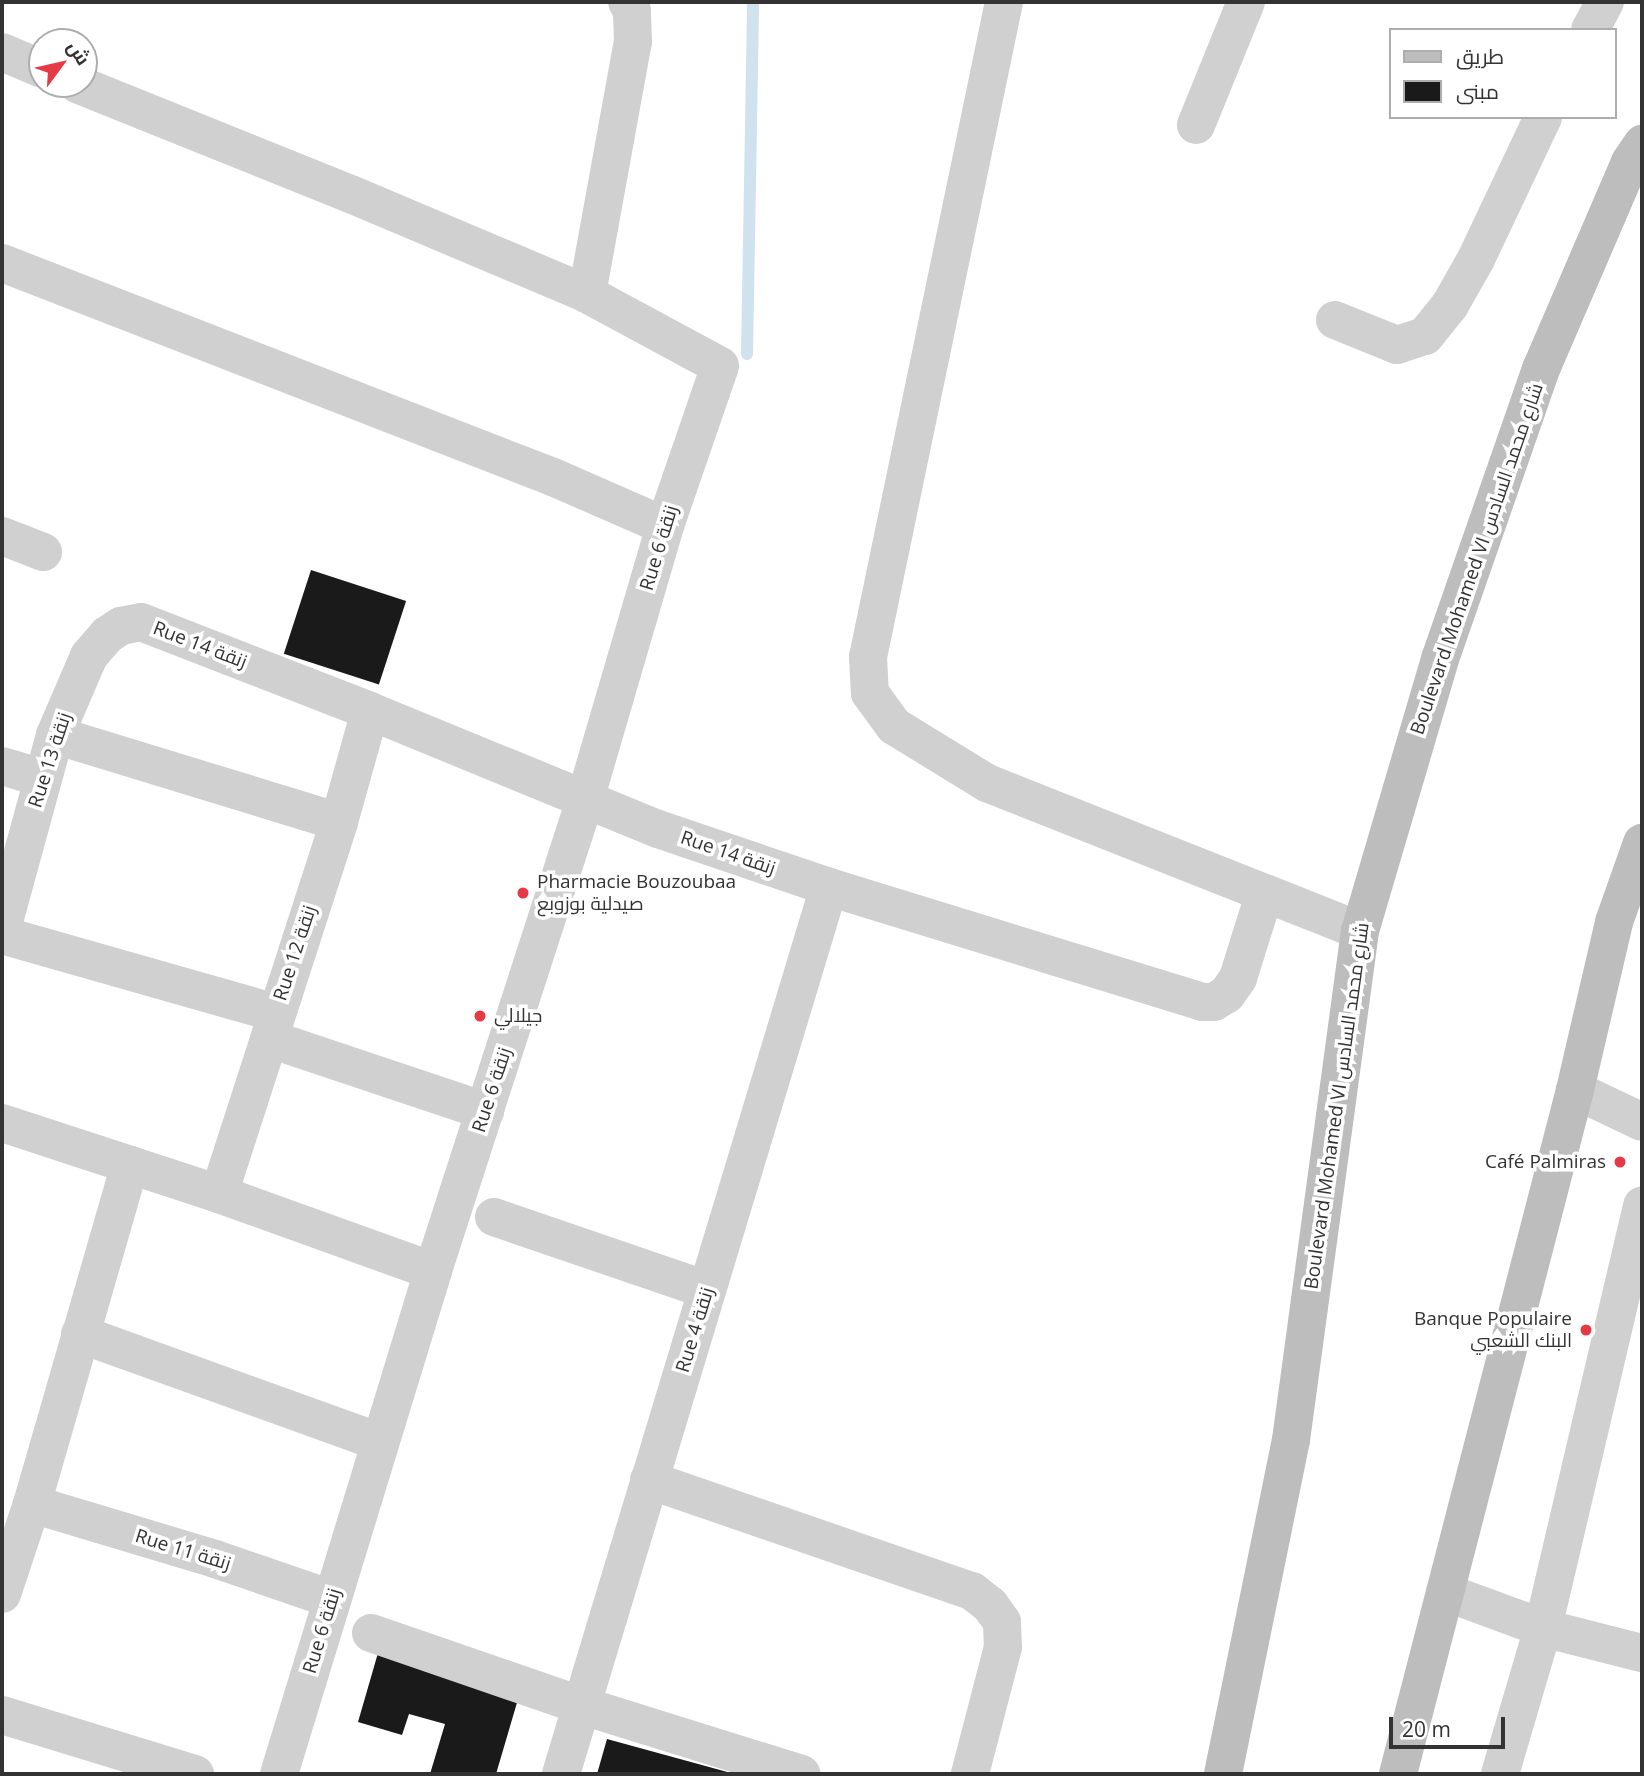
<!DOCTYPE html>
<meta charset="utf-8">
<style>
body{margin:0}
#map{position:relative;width:1644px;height:1776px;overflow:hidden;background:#fff;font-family:"Open Sans",Cairo,sans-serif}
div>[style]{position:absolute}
.stream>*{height:12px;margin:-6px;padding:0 6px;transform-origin:6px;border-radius:6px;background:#cfe2ee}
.building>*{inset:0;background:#1a1a1a;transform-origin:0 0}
.street>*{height:38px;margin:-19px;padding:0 19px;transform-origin:19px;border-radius:19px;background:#d0d0d0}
.secondary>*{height:38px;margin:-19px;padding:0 19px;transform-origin:19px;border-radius:19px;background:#bdbdbd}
.dots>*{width:19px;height:19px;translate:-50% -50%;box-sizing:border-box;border:4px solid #fff;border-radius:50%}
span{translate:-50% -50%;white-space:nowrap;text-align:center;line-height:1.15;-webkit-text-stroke:7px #fff;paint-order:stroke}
.street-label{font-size:19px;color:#333}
.poi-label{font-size:19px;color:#333}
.left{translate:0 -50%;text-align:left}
.right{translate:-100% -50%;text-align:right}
.frame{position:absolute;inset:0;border:4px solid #333;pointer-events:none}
.legend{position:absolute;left:1389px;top:28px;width:228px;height:91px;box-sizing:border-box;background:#fff;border:2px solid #adadad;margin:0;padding:9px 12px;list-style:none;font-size:21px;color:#333}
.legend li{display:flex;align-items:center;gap:14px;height:35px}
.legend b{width:35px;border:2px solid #adadad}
.north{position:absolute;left:28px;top:28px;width:70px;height:70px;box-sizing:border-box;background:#fff;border:2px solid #adadad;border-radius:50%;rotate:57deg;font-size:19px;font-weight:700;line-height:28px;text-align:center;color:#333}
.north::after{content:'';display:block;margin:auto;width:24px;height:32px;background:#e63946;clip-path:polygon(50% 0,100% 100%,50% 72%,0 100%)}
.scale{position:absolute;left:1389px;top:1717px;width:116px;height:32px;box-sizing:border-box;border:4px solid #333;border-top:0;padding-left:9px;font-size:21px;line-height:24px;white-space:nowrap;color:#333;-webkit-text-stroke:5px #fff;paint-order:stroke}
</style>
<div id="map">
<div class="stream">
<div style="left:747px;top:354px;width:352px;rotate:-89deg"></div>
</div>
<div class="building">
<div style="left:311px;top:570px;width:100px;height:88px;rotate:18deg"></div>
<div style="clip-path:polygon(380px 1646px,521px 1689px,496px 1774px,430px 1774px,445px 1724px,409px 1714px,402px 1735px,358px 1722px)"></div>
<div style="clip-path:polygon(607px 1739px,731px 1773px,731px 1774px,597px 1774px)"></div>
</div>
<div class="street">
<div style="left:1004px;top:2px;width:669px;rotate:101.73deg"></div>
<div style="left:868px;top:657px;width:36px;rotate:87deg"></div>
<div style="left:870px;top:693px;width:41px;rotate:54deg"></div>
<div style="left:894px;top:726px;width:109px;rotate:31.5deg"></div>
<div style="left:987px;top:783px;width:401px;rotate:21.6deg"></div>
<div style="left:1590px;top:30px;width:32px;rotate:-62deg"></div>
<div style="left:2px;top:52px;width:43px;rotate:23deg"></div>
<div style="left:77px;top:84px;width:297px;rotate:21.9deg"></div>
<div style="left:353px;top:195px;width:254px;rotate:22.9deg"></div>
<div style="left:587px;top:294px;width:151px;rotate:28.4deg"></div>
<div style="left:720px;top:366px;width:169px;rotate:109deg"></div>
<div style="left:665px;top:526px;width:285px;rotate:106.3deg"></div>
<div style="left:585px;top:800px;width:495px;rotate:107.9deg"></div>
<div style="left:433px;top:1271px;width:526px;rotate:107.02deg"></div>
<div style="left:1196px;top:125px;width:133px;rotate:-67.9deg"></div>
<div style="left:2px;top:263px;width:591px;rotate:21.23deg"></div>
<div style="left:553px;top:477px;width:122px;rotate:23.6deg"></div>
<div style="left:587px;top:294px;width:256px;rotate:-79.7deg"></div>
<div style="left:633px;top:42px;width:31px;rotate:-92deg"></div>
<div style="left:632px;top:11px;width:10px;rotate:-119deg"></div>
<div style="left:1335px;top:320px;width:67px;rotate:22deg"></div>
<div style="left:1397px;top:345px;width:29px;rotate:-18deg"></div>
<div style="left:1425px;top:336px;width:40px;rotate:-51deg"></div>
<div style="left:1450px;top:305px;width:53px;rotate:-60.5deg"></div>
<div style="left:1476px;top:259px;width:157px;rotate:-64.7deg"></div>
<div style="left:2px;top:536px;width:44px;rotate:21.3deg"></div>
<div style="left:55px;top:735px;width:297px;rotate:17deg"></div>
<div style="left:2px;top:766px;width:42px;rotate:16.7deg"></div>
<div style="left:2px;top:929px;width:201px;rotate:-74.7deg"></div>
<div style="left:55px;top:735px;width:86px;rotate:-66.7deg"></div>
<div style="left:89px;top:656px;width:28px;rotate:-49deg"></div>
<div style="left:107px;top:635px;width:17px;rotate:-33deg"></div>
<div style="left:121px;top:626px;width:20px;rotate:-11deg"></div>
<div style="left:141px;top:622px;width:246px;rotate:21.2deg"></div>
<div style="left:370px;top:711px;width:311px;rotate:22.3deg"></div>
<div style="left:658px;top:829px;width:181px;rotate:18.7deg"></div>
<div style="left:829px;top:887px;width:390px;rotate:17.1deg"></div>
<div style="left:1202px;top:1002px;width:12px"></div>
<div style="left:1214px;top:1002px;width:15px;rotate:-32deg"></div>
<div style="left:1227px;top:994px;width:19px;rotate:-55deg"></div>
<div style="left:1238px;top:978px;width:87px;rotate:-72.6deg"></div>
<div style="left:2px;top:935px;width:284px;rotate:15.9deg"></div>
<div style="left:270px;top:1039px;width:227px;rotate:18.5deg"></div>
<div style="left:1575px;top:1090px;width:74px;rotate:25.5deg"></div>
<div style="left:2px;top:1123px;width:228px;rotate:18.1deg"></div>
<div style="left:219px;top:1194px;width:227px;rotate:19.8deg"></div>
<div style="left:219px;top:1194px;width:391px;rotate:-72.1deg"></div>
<div style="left:339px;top:822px;width:115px;rotate:-74.4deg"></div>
<div style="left:494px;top:1217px;width:225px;rotate:18.9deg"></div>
<div style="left:80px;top:1334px;width:319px;rotate:19.8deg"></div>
<div style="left:649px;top:1480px;width:342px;rotate:19deg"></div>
<div style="left:972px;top:1591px;width:23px;rotate:38deg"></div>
<div style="left:990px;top:1605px;width:21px;rotate:55deg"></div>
<div style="left:1002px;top:1622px;width:25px;rotate:88deg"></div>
<div style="left:1003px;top:1647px;width:131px;rotate:104.6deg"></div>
<div style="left:32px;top:1504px;width:191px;rotate:16.7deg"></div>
<div style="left:215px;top:1559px;width:124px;rotate:18.9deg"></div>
<div style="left:1445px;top:1592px;width:104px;rotate:20.2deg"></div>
<div style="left:1543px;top:1628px;width:102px;rotate:14.2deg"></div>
<div style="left:2px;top:1594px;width:95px;rotate:-71.6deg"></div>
<div style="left:32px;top:1504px;width:353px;rotate:-73.9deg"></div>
<div style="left:371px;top:1633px;width:221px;rotate:19deg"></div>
<div style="left:580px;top:1705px;width:232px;rotate:17.3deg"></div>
<div style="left:2px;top:1715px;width:202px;rotate:17deg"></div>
<div style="left:561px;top:1774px;width:927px;rotate:-73.19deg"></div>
<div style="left:1500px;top:1774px;width:152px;rotate:-73.6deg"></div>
<div style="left:1543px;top:1628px;width:434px;rotate:-76.8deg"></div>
</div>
<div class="secondary">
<div style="left:1223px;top:1774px;width:341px;rotate:-78.5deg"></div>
<div style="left:1291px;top:1440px;width:514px;rotate:-82.28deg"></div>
<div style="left:1360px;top:931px;width:284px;rotate:-73.6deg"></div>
<div style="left:1440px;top:659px;width:307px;rotate:-70.8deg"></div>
<div style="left:1541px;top:369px;width:225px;rotate:-66.7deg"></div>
<div style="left:1630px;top:162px;width:22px;rotate:-56deg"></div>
<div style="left:1398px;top:1774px;width:707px;rotate:-75.49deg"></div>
<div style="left:1575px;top:1090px;width:172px;rotate:-76.9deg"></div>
<div style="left:1614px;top:922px;width:84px;rotate:-70.5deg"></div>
</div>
<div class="dots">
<div style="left:523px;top:893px;background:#e63946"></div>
<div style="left:480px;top:1016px;background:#e63946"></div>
<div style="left:1620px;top:1162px;background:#e63946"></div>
<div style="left:1586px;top:1330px;background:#e63946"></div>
</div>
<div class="street-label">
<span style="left:659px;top:548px;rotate:-73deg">Rue 6 زنقة</span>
<span style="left:1477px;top:559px;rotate:-71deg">Boulevard Mohamed VI شارع محمد السادس</span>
<span style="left:200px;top:645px;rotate:21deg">Rue 14 زنقة</span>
<span style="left:50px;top:760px;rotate:-72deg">Rue 13 زنقة</span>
<span style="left:728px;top:853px;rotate:19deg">Rue 14 زنقة</span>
<span style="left:295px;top:953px;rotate:-72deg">Rue 12 زنقة</span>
<span style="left:492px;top:1090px;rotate:-72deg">Rue 6 زنقة</span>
<span style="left:1337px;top:1106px;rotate:-82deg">Boulevard Mohamed VI شارع محمد السادس</span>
<span style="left:695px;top:1330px;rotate:-73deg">Rue 4 زنقة</span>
<span style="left:183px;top:1550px;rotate:17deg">Rue 11 زنقة</span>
<span style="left:322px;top:1631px;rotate:-73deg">Rue 6 زنقة</span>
</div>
<div class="poi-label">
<span class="left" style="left:537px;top:893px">Pharmacie Bouzoubaa<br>صيدلية بوزوبع</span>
<span class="left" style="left:494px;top:1016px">جيلالي</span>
<span class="right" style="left:1606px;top:1162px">Café Palmiras</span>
<span class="right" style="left:1572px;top:1330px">Banque Populaire<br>البنك الشعبي</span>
</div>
<div class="frame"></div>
<ul class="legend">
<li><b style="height:9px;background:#bdbdbd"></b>طريق</li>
<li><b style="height:19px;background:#1a1a1a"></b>مبنى</li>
</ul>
<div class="north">ش</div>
<div class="scale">20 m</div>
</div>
